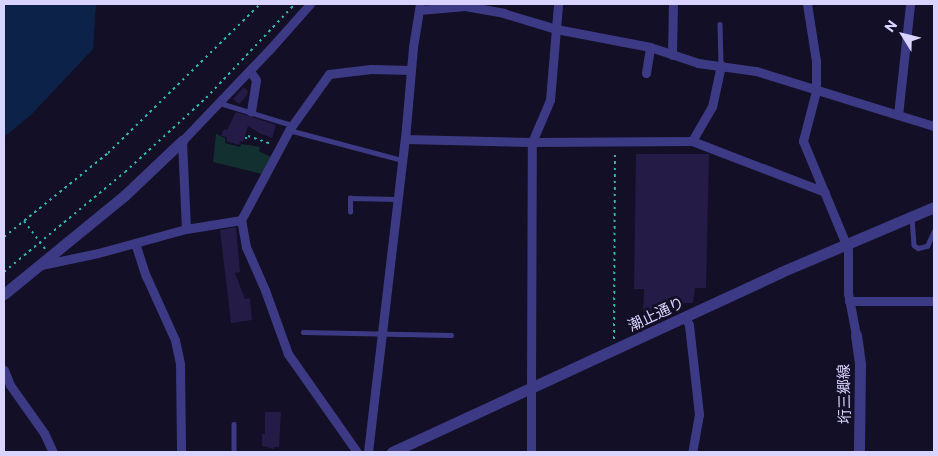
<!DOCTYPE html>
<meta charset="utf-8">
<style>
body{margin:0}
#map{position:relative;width:938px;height:456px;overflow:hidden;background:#130f26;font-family:Commissioner,"Noto Sans JP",sans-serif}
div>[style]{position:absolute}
.green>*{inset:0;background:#12302f}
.water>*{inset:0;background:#0c2248}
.building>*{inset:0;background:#241b47}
.path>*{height:2px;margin-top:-1px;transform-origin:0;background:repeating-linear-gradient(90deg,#2fb8b0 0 2.5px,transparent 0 6.5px)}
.service>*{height:4.5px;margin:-2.25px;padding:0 2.25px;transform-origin:2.25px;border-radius:2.25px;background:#3d3a85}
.minor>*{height:9px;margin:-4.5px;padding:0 4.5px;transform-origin:4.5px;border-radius:4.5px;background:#3d3a85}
.tertiary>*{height:11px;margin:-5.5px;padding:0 5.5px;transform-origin:5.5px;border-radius:5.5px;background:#3d3a85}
span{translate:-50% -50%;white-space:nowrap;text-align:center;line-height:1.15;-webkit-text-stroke:5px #130f26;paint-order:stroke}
.street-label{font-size:15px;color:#d9d4ff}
.frame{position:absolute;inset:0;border:5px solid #d9d4ff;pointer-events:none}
.north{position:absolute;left:878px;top:10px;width:50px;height:50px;-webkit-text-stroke:4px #130f26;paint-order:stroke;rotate:306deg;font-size:14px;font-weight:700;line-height:20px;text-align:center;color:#d9d4ff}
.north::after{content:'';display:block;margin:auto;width:18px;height:22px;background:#d9d4ff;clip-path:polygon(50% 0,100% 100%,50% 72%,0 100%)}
</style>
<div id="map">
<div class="green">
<div style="clip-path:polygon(216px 134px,225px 138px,225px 143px,240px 147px,241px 144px,260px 147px,259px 151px,271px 157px,262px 174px,213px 162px)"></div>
</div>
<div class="water">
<div style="clip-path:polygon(4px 4px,96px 4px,93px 49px,31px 115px,4px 137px)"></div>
</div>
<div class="building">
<div style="clip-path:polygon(244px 87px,248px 91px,247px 95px,239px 104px,233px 99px)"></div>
<div style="clip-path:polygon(236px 112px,276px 125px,272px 138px,259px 133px,248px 126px,243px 142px,240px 141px,239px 145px,226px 141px,227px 137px,221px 136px,224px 129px,227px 130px)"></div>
<div style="clip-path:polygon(636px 154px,709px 154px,706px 288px,695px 288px,693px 303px,675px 303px,673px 310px,664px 309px,663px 312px,643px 312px,644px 289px,634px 289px)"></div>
<div style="clip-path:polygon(236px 227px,240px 272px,235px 273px,245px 299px,250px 298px,252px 320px,231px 323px,220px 230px)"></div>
<div style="clip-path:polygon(265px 412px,281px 412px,279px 447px,274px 447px,274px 449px,262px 446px,262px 434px,265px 434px)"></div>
</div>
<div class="path">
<div style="left:245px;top:139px;width:4px;rotate:-45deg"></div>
<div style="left:248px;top:136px;width:24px;rotate:19deg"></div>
<div style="left:24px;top:221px;width:35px;rotate:53deg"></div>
<div style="left:4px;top:237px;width:134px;rotate:-38.9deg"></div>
<div style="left:108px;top:153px;width:213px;rotate:-44.4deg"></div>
<div style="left:4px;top:272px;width:157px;rotate:-39.6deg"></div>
<div style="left:125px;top:172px;width:110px;rotate:-42.4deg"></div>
<div style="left:206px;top:98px;width:129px;rotate:-46.6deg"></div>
<div style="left:614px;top:339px;width:188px;rotate:-89.7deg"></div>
</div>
<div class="service">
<div style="left:720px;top:24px;width:41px;rotate:88.6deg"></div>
<div style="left:220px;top:103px;width:75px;rotate:17deg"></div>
<div style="left:289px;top:130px;width:117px;rotate:14.9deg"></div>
<div style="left:350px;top:212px;width:14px;rotate:-90deg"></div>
<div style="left:350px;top:198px;width:47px;rotate:1.2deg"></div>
<div style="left:912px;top:217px;width:28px;rotate:86deg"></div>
<div style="left:914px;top:245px;width:5px;rotate:37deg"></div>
<div style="left:918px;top:248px;width:9px;rotate:-13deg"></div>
<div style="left:927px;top:246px;width:17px;rotate:-65deg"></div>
<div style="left:303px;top:332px;width:148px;rotate:1.2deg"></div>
<div style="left:234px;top:424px;width:28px;rotate:90deg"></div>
</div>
<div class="minor">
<div style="left:807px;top:4px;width:58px;rotate:81deg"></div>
<div style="left:816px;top:61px;width:30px;rotate:90deg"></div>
<div style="left:816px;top:91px;width:52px;rotate:104.6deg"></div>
<div style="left:803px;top:141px;width:117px;rotate:67.4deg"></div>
<div style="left:848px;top:249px;width:44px;rotate:90deg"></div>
<div style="left:848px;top:293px;width:43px;rotate:79.2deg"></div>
<div style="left:419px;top:10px;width:46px;rotate:-5deg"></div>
<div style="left:465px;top:6px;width:39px;rotate:10deg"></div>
<div style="left:503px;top:13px;width:55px;rotate:16.8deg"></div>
<div style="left:556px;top:29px;width:96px;rotate:10.8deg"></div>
<div style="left:650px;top:47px;width:51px;rotate:18.4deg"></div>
<div style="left:698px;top:63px;width:59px;rotate:7.9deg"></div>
<div style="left:756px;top:71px;width:186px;rotate:17.2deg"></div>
<div style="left:672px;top:55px;width:51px;rotate:-88.9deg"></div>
<div style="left:250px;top:71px;width:11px;rotate:56deg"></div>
<div style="left:256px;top:80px;width:32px;rotate:99deg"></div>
<div style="left:646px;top:73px;width:26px;rotate:-81deg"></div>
<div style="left:898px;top:115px;width:112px;rotate:-83.8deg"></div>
<div style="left:405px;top:139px;width:127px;rotate:1.4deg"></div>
<div style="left:532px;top:142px;width:160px;rotate:-0.4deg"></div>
<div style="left:692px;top:141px;width:142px;rotate:21deg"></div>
<div style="left:692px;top:141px;width:39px;rotate:-60deg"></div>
<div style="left:712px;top:107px;width:43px;rotate:-77.9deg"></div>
<div style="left:186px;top:229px;width:88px;rotate:-92.6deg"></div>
<div style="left:182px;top:141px;width:127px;rotate:-46.3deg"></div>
<div style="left:270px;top:49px;width:60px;rotate:-48.4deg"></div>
<div style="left:135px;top:243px;width:35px;rotate:72deg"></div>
<div style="left:146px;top:276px;width:70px;rotate:65.6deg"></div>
<div style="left:175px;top:340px;width:25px;rotate:78deg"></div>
<div style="left:180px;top:364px;width:88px;rotate:89.3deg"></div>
<div style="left:41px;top:265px;width:58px;rotate:-11.9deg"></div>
<div style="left:98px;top:253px;width:91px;rotate:-15.3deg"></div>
<div style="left:186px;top:229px;width:56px;rotate:-9.3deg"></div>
<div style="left:849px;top:301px;width:85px"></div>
<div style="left:685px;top:317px;width:9px;rotate:63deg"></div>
<div style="left:689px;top:325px;width:90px;rotate:83.6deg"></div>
<div style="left:699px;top:414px;width:39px;rotate:100deg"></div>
<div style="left:4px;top:370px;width:16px;rotate:68deg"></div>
<div style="left:10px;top:385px;width:59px;rotate:54.7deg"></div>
<div style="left:44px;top:433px;width:21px;rotate:65deg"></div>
<div style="left:531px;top:388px;width:246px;rotate:-89.8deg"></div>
<div style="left:532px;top:142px;width:46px;rotate:-66.8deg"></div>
<div style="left:550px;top:100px;width:96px;rotate:-85.2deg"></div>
<div style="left:357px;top:452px;width:120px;rotate:-125.1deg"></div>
<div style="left:288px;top:354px;width:68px;rotate:-109.8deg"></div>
<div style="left:265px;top:290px;width:47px;rotate:-113.8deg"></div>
<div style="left:246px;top:247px;width:27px;rotate:-100deg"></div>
<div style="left:241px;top:220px;width:102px;rotate:-61.9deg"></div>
<div style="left:289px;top:130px;width:69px;rotate:-54.5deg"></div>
<div style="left:329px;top:74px;width:42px;rotate:-6.8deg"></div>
<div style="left:371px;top:69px;width:40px;rotate:1.4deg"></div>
<div style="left:368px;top:452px;width:315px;rotate:-83.3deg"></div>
<div style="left:405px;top:139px;width:92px;rotate:-85deg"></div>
<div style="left:413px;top:47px;width:44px;rotate:-80.8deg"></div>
<div style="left:531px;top:452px;width:65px;rotate:-90deg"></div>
</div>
<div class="tertiary">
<div style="left:4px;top:294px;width:156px;rotate:-39.3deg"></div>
<div style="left:125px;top:195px;width:79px;rotate:-43.5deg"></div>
<div style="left:856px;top:335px;width:30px;rotate:82deg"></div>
<div style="left:860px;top:365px;width:87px;rotate:90.7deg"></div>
<div style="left:392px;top:452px;width:429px;rotate:-24.8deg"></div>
<div style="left:781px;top:272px;width:166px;rotate:-23deg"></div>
</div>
<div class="street-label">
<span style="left:656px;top:314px;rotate:-25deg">潮止通り</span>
<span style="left:844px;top:394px;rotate:-91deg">垳三郷線</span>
</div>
<div class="frame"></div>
<div class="north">N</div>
</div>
